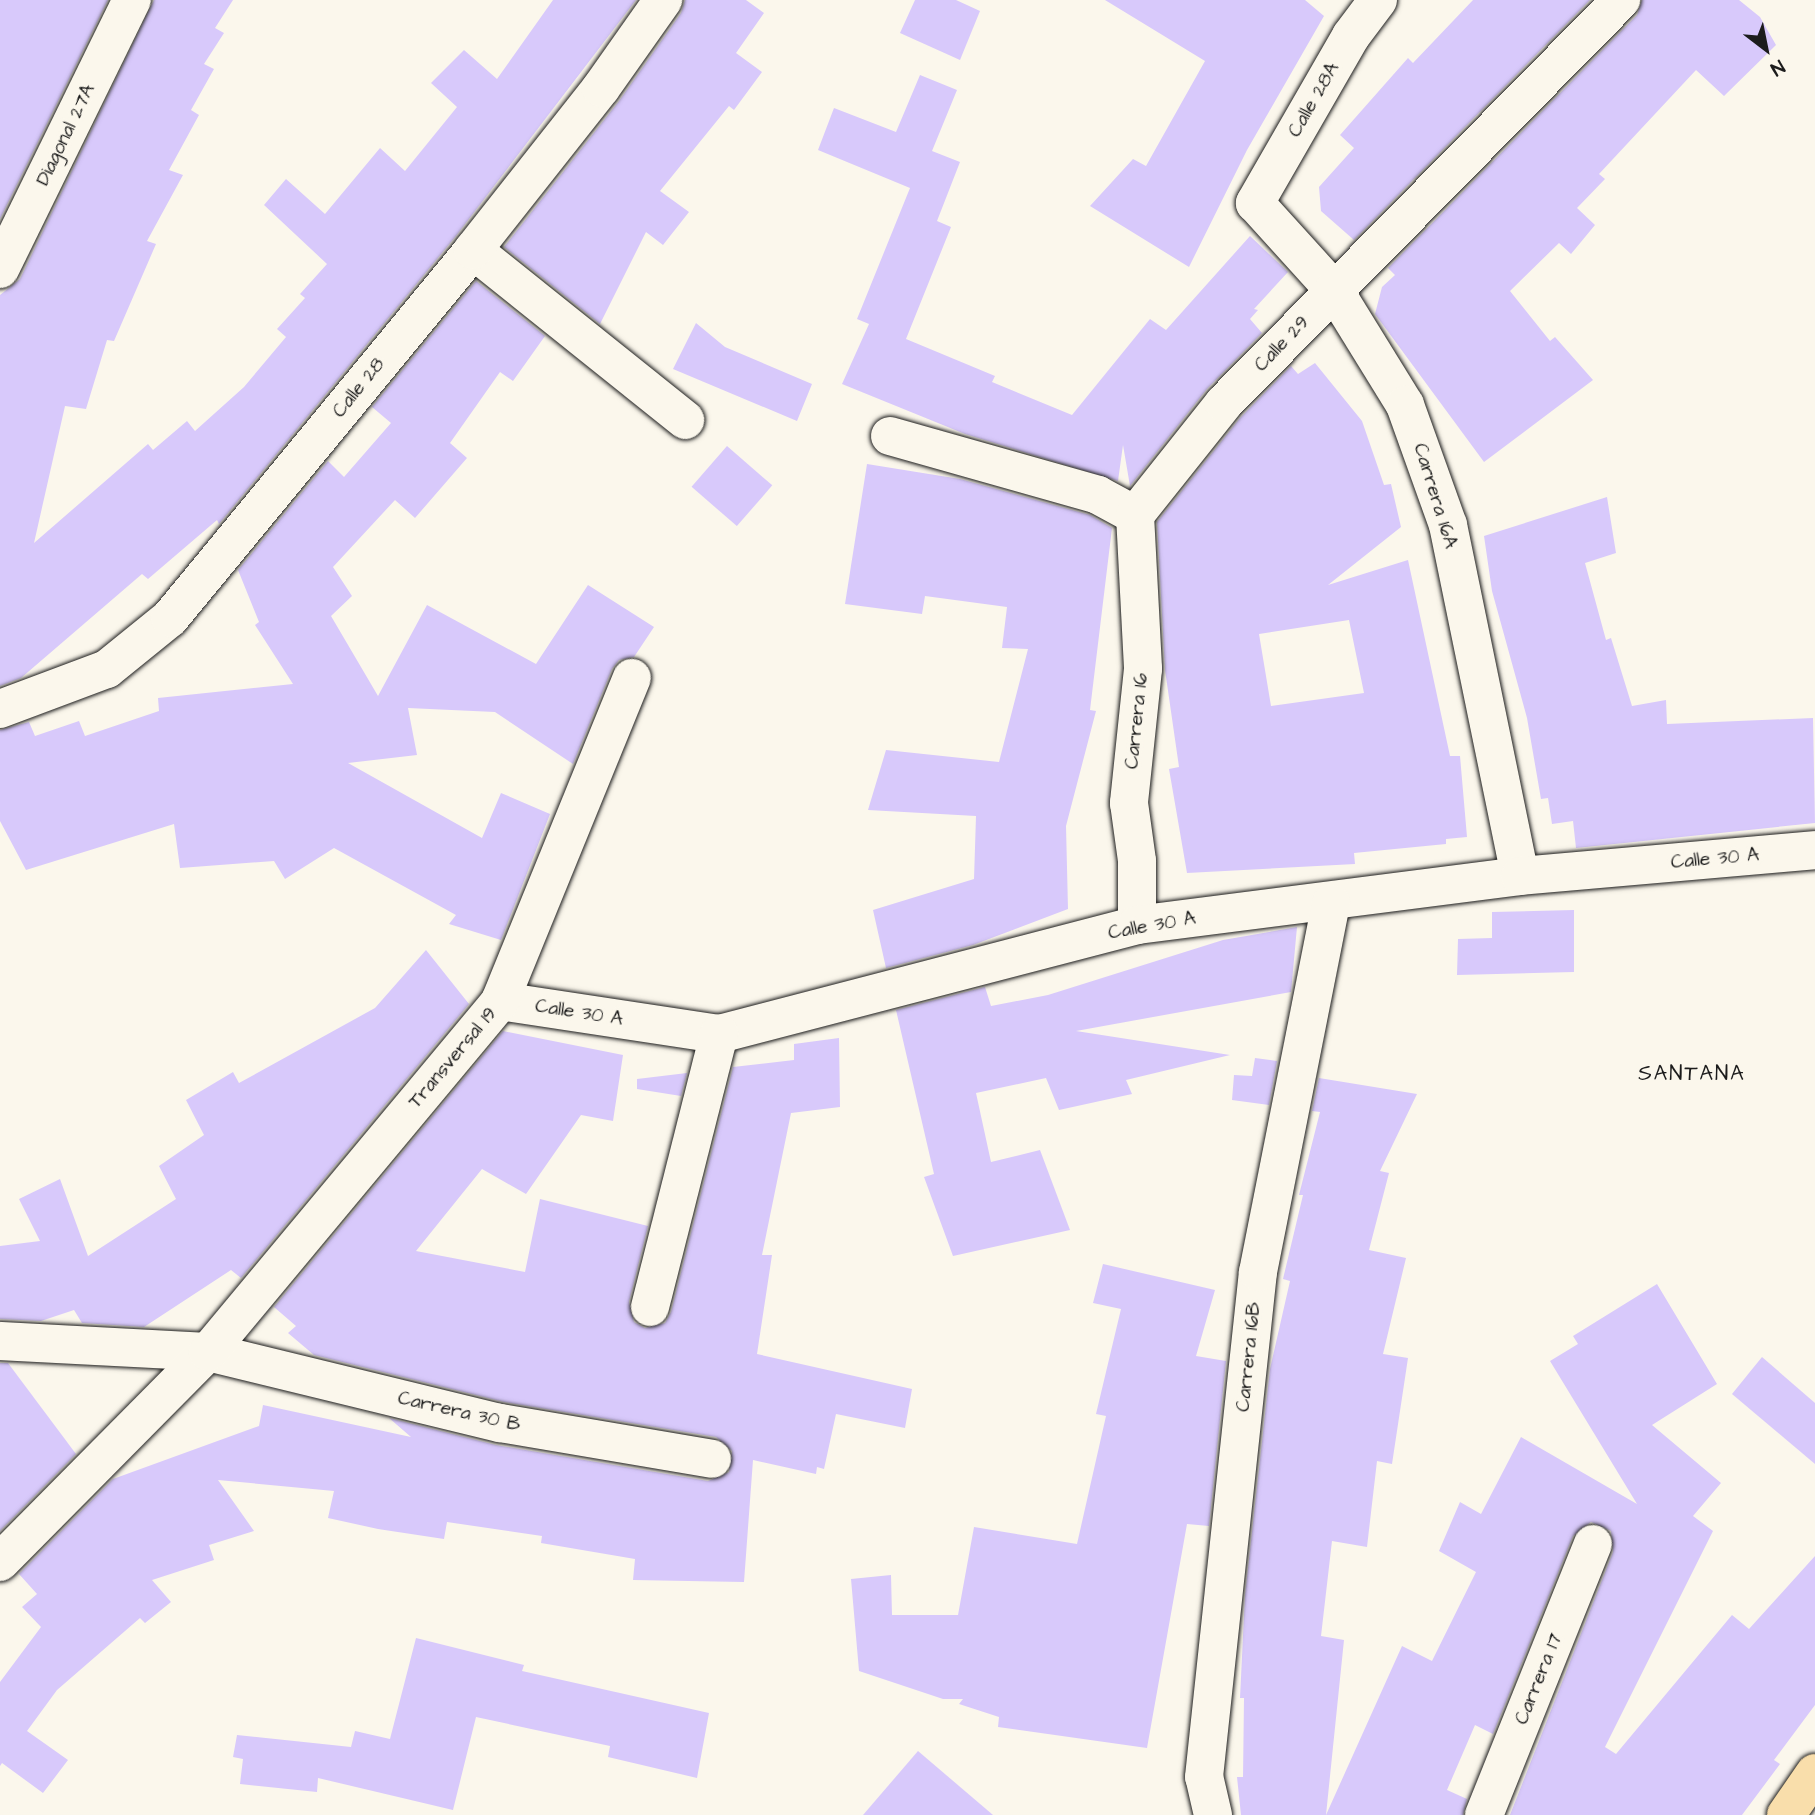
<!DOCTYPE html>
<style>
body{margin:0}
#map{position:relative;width:1815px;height:1815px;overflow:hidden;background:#fbf7ec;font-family:"Architects Daughter",sans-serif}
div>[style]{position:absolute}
.building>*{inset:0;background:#d8c9fb;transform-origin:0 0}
.roads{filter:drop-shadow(0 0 2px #1c1c1c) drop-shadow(0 0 2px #1c1c1c)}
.minor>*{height:38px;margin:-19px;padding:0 19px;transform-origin:19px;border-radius:19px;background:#fbf7ec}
.major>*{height:38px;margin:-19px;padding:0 19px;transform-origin:19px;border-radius:19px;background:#f9deab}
span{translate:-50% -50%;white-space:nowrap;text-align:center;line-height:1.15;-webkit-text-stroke:7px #fbf7ec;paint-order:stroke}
.street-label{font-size:19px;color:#1c1c1c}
.neighbourhood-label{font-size:21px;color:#1c1c1c;letter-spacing:2px}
.north{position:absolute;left:1731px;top:14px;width:70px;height:70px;-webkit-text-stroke:5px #fbf7ec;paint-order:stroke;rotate:148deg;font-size:19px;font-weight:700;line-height:28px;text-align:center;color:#1c1c1c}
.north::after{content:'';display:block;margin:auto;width:24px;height:32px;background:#1c1c1c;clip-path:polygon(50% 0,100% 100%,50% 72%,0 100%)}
</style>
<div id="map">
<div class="building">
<div style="clip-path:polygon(0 0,108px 0,0 219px)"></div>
<div style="clip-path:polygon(154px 0,233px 0,215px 28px,224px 33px,204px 64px,214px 69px,191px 110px,199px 115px,169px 170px,183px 175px,147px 241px,156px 244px,114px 341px,107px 340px,86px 409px,65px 406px,34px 543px,148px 444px,153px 450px,187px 421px,195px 431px,244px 387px,286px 337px,277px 329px,305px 298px,300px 294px,327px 264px,264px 205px,286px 179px,325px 214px,380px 148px,405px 171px,457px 107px,431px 83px,464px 50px,497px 79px,553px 0,636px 0,456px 236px,219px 524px,217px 520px,148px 579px,142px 574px,21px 678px,0 686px,0 295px,20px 279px)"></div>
<div style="clip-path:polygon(685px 0,746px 0,764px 13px,736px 53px,762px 72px,734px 110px,729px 106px,660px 191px,689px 212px,663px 245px,646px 232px,600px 324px,504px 247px,619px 101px,681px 13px)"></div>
<div style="clip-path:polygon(915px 0,956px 0,980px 11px,960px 60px,900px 33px)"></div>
<div style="clip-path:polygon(1105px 0,1305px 0,1324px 16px,1247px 150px,1189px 267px,1090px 206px,1133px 159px,1146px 166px,1205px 61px)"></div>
<div style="clip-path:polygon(1473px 0,1590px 0,1354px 240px,1321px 211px,1319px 187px,1354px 148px,1340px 135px,1408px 58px,1413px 63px)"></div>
<div style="clip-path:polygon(1642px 0,1739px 0,1760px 17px,1776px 45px,1724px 96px,1696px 70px,1599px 174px,1605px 179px,1577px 208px,1595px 225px,1571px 254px,1559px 243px,1510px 291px,1550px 341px,1555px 337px,1593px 380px,1484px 462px,1375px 314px,1382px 287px,1395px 275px,1388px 268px,1637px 15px)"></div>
<div style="clip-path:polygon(920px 75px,957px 90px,932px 151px,960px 162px,937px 221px,951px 227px,906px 339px,995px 376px,992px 382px,1072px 415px,1150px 319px,1166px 330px,1250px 236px,1288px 272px,1254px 309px,1258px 310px,1250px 319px,1262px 333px,1207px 389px,1130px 486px,1123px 445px,1118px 481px,965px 434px,842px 384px,869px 324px,857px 319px,910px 188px,818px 150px,834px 108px,896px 132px)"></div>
<div style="clip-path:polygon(476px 281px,545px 336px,513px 381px,500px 372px,450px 443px,467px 458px,415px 518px,395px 500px,333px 567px,352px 596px,331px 616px,378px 696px,427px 605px,536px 664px,588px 585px,654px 627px,634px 657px,619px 660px,612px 669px,573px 764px,495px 712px,408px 708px,417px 755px,348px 763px,482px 838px,501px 793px,550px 814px,501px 940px,449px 924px,456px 915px,334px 848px,285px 879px,274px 861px,180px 868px,174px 824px,26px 870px,0 821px,0 730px,29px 722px,35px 736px,79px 721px,85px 736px,159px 711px,158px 698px,293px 684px,255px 625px,259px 622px,238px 570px,328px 461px,344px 477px,391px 423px,372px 407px)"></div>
<div style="clip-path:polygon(696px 323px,725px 347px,812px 384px,797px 421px,673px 369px)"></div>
<div style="clip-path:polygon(evenodd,1315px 363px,1362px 421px,1384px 485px,1391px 484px,1401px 527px,1328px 585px,1408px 560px,1450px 756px,1460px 756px,1467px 837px,1446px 839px,1446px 844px,1354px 853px,1355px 864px,1187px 873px,1169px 769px,1179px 767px,1165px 670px,1157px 522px,1240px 418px,1291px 366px,1298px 374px,1315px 363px,1349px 620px,1364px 693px,1271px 706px,1259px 634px,1349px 620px)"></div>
<div style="left:727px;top:446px;width:60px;height:54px;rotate:41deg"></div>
<div style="clip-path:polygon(867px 464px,960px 479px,1090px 515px,1112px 528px,1090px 710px,1096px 711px,1066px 826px,1068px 909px,973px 945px,886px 968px,873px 910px,974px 879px,976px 816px,868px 810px,886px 750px,999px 762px,1028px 649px,1002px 648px,1007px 607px,925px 596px,922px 614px,845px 604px)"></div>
<div style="clip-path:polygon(1607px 497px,1616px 553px,1585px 563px,1606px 640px,1611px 638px,1632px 706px,1666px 700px,1667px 724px,1813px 718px,1815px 823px,1576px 848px,1573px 821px,1552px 824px,1548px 798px,1541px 799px,1527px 718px,1492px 591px,1484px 536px)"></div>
<div style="clip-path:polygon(1574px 910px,1574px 972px,1457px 975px,1458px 939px,1492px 938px,1492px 912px)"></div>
<div style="clip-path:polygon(1297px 927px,1291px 992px,1076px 1031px,1230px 1055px,1126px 1080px,1132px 1094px,1059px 1110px,1046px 1078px,976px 1093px,991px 1162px,1040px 1150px,1070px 1230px,953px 1256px,924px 1177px,934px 1174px,896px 1010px,985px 987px,991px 1006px,1048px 995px,1223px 940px)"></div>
<div style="clip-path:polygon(426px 950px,469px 1004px,241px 1278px,231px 1270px,144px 1327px,82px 1323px,74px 1310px,41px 1321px,0 1319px,0 1246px,40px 1241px,19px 1199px,60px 1179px,88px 1256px,176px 1199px,159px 1166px,204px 1135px,186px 1100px,233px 1072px,239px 1083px,375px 1008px)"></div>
<div style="clip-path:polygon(503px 1031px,623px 1055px,613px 1121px,581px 1115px,526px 1194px,482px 1169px,416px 1251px,525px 1272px,540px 1199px,648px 1226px,629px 1302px,634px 1322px,645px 1328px,665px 1323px,671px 1312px,733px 1067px,794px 1060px,794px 1044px,839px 1038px,840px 1107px,791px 1113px,762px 1255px,772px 1255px,757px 1354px,912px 1389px,905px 1428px,836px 1414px,824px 1469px,817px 1467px,816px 1474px,753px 1460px,744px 1582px,633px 1580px,635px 1559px,541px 1543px,542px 1536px,447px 1522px,444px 1539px,378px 1529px,328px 1518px,334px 1491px,218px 1480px,254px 1531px,209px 1545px,214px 1560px,152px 1580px,171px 1602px,145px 1623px,140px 1618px,57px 1690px,27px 1731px,68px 1760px,43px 1793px,2px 1763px,0 1766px,0 1682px,41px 1627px,22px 1607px,37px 1594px,19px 1574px,113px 1479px,259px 1426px,263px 1405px,411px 1437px,389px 1418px,496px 1445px,708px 1481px,729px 1472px,732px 1451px,716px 1437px,504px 1402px,314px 1355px,288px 1333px,296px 1326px,274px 1307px)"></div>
<div style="clip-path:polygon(1255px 1058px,1277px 1061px,1269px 1105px,1232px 1100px,1234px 1075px,1252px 1076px)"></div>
<div style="clip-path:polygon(687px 1073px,681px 1096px,637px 1089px,637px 1079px)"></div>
<div style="clip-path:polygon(1319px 1078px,1417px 1094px,1380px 1171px,1389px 1173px,1369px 1250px,1406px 1258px,1383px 1354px,1408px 1358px,1392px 1464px,1377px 1461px,1367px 1547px,1332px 1541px,1321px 1636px,1344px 1640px,1326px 1815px,1241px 1815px,1237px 1777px,1243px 1777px,1244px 1698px,1240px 1698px,1245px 1595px,1270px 1369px,1290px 1281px,1283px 1279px,1303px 1195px,1299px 1195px,1320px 1112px,1312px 1111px)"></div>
<div style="clip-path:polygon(1103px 1264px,1215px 1290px,1196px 1356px,1226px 1361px,1209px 1526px,1187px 1524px,1147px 1748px,998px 1727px,999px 1717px,959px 1704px,963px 1699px,943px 1699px,859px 1671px,851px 1579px,891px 1575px,892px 1615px,958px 1615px,974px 1527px,1077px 1544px,1106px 1416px,1096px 1414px,1121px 1309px,1093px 1303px)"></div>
<div style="clip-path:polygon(1657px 1284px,1717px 1384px,1652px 1425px,1721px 1483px,1693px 1516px,1713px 1531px,1605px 1747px,1616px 1754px,1732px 1615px,1749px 1629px,1815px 1556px,1815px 1705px,1774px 1760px,1780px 1764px,1742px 1815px,1510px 1815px,1613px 1552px,1611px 1531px,1591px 1522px,1573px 1536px,1493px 1734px,1475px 1725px,1447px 1790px,1467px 1799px,1463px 1815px,1326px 1815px,1402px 1646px,1432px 1661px,1476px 1572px,1439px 1551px,1460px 1502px,1481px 1514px,1521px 1437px,1637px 1504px,1550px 1361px,1578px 1344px,1573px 1336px)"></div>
<div style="clip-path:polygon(1762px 1357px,1815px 1403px,1815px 1464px,1732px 1394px)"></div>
<div style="clip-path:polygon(0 1363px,8px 1363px,76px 1454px,0 1531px)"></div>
<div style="clip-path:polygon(416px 1638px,524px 1665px,522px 1671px,709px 1713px,697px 1778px,608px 1757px,610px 1746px,476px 1717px,453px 1810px,318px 1778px,317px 1792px,240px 1784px,243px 1759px,233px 1757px,237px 1735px,351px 1747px,355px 1731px,390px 1739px)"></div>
<div style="clip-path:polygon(918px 1751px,993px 1815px,863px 1815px)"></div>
</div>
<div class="roads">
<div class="minor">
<div style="left:1378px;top:0;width:45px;rotate:126.9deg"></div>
<div style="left:1351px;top:36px;width:193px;rotate:119.9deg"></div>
<div style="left:1255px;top:203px;width:118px;rotate:47.8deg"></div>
<div style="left:1334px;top:290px;width:135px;rotate:58.3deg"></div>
<div style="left:1405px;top:405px;width:127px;rotate:70.3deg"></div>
<div style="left:1448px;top:525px;width:358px;rotate:78.4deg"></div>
<div style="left:473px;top:250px;width:272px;rotate:38.7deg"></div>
<div style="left:0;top:269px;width:300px;rotate:-63.9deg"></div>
<div style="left:890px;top:436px;width:216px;rotate:15.8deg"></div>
<div style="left:1098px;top:495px;width:42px;rotate:28.4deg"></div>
<div style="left:1135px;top:515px;width:143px;rotate:-51.5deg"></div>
<div style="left:1224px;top:403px;width:566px;rotate:-45.43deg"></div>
<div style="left:1135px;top:515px;width:154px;rotate:87deg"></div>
<div style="left:1143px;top:669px;width:135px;rotate:96deg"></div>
<div style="left:1129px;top:803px;width:59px;rotate:82.1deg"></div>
<div style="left:1137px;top:861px;width:64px;rotate:90deg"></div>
<div style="left:0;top:709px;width:114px;rotate:-20.5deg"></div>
<div style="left:107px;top:669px;width:81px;rotate:-39deg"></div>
<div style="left:170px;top:618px;width:477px;rotate:-50.5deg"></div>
<div style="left:473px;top:250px;width:206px;rotate:-51.7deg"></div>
<div style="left:601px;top:88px;width:108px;rotate:-54.8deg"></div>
<div style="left:500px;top:1001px;width:221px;rotate:8.6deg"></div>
<div style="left:719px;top:1034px;width:432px;rotate:-14.6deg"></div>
<div style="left:1137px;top:925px;width:386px;rotate:-7.3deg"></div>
<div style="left:1520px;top:876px;width:296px;rotate:-5deg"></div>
<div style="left:650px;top:1307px;width:282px;rotate:-75.8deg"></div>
<div style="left:0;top:1341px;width:208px;rotate:3deg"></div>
<div style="left:208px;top:1352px;width:301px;rotate:13.7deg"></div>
<div style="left:500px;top:1423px;width:215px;rotate:9.6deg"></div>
<div style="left:0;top:1562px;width:296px;rotate:-45.3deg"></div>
<div style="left:208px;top:1352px;width:457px;rotate:-50.2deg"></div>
<div style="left:500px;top:1001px;width:349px;rotate:-67.8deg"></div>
<div style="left:1213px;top:1815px;width:39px;rotate:-103deg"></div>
<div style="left:1204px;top:1777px;width:508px;rotate:-83.9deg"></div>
<div style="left:1258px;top:1272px;width:376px;rotate:-78.8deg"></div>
<div style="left:1484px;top:1815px;width:292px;rotate:-68.1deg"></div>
</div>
<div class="major">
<div style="left:1786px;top:1815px;width:51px;rotate:-55.4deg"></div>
</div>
</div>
<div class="street-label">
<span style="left:1314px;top:100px;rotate:-60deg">Calle 28A</span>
<span style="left:66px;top:135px;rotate:-64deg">Diagonal 27A</span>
<span style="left:1282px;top:344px;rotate:-46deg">Calle 29</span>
<span style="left:359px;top:388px;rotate:-51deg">Calle 28</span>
<span style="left:1435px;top:496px;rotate:73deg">Carrera 16A</span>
<span style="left:1137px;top:721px;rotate:-84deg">Carrera 16</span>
<span style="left:1715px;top:859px;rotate:-5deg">Calle 30 A</span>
<span style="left:1152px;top:926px;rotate:-10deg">Calle 30 A</span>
<span style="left:579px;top:1013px;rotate:9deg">Calle 30 A</span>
<span style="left:453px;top:1058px;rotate:-50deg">Transversal 19</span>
<span style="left:1249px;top:1357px;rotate:-84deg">Carrera 16B</span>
<span style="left:459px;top:1412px;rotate:13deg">Carrera 30 B</span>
<span style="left:1539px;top:1679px;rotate:-68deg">Carrera 17</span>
</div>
<div class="neighbourhood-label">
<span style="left:1692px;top:1074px">SANTANA</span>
</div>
<div class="north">N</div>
</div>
